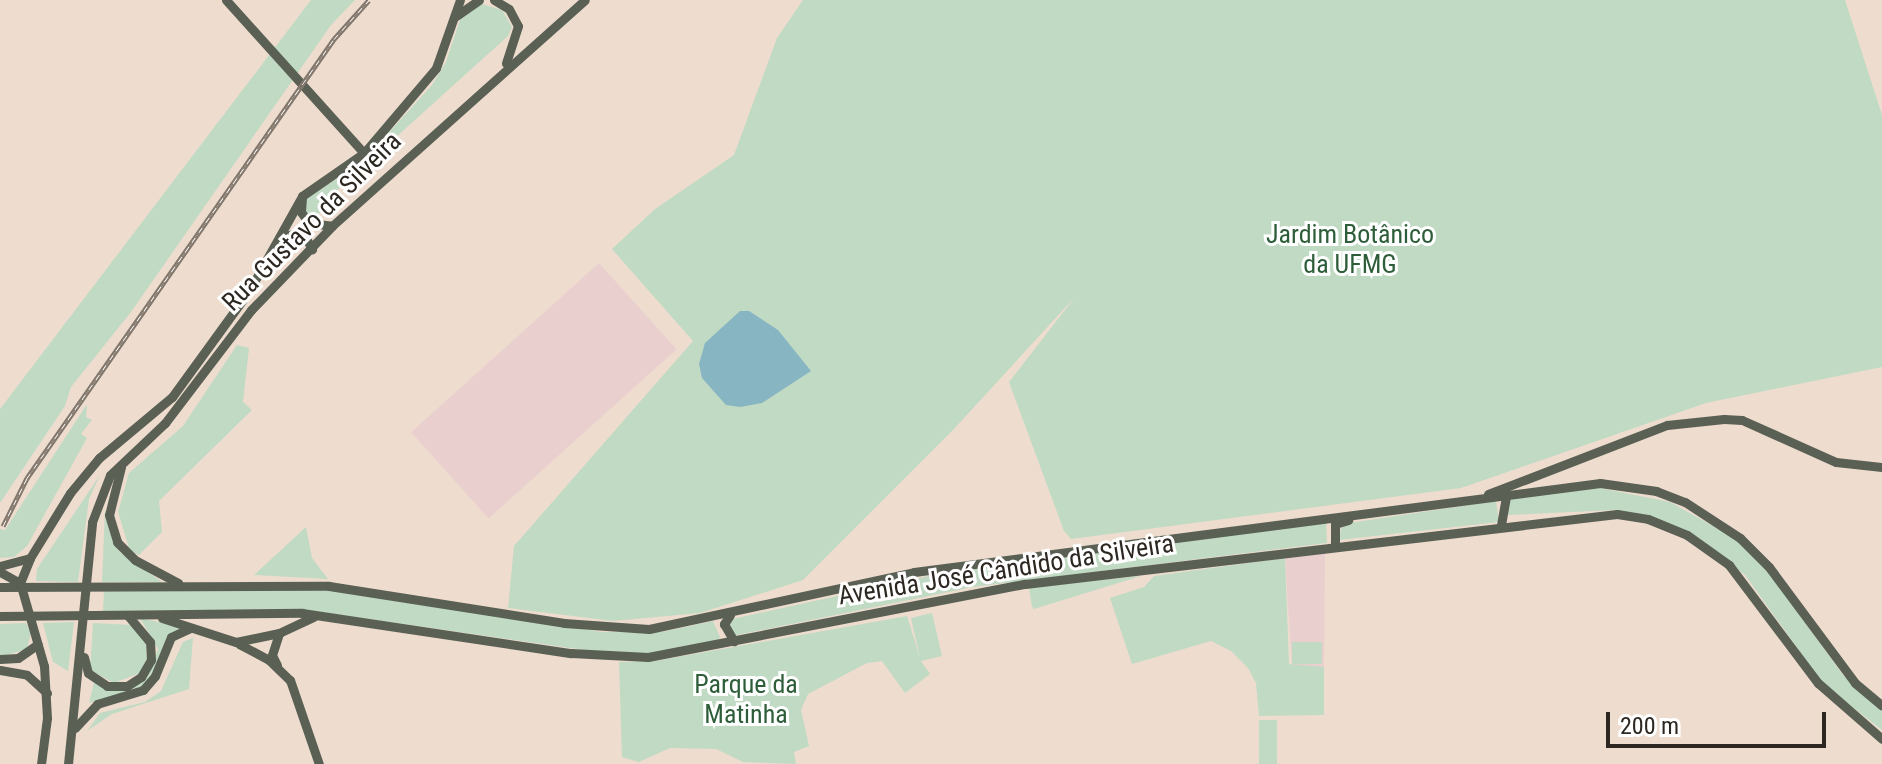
<!DOCTYPE html>
<meta charset="utf-8">
<style>
body{margin:0}
#map{position:relative;width:1882px;height:764px;overflow:hidden;background:#eeddce;font-family:"Roboto Condensed",sans-serif}
div>[style]{position:absolute}
.education>*{inset:0;background:#eacfcf;transform-origin:0 0}
.green>*{inset:0;background:#c0dac4;transform-origin:0 0}
.water>*{inset:0;background:#88b5c2}
.secondary>*{height:9px;margin:-4.5px;padding:0 4.5px;transform-origin:4.5px;border-radius:4.5px;background:#5b6055}
.rail>*{height:5px;margin-top:-2.5px;transform-origin:0;background:repeating-linear-gradient(90deg,#fff 0 6px,#81766c 0 12px);box-sizing:border-box;border-block:2px solid #81766c}
span{translate:-50% -50%;white-space:nowrap;text-align:center;line-height:1.15;-webkit-text-stroke:6px #fff;paint-order:stroke}
.street-label{font-size:26px;color:#2d2721}
.park-label{font-size:26px;color:#2d5e39}
.scale{position:absolute;left:1606px;top:712px;width:220px;height:36px;box-sizing:border-box;border:4px solid #2d2721;border-top:0;padding-left:10px;font-size:24px;line-height:28px;white-space:nowrap;color:#2d2721;-webkit-text-stroke:6px #fff;paint-order:stroke}
</style>
<div id="map">
<div class="education">
<div style="left:599px;top:263px;width:116px;height:253px;rotate:48deg"></div>
<div style="clip-path:polygon(1325px 552px,1324px 667px,1292px 667px,1285px 558px)"></div>
</div>
<div class="green">
<div style="clip-path:polygon(311px 0,355px 0,331px 25px,131px 312px,71px 387px,65px 406px,0 503px,0 409px)"></div>
<div style="clip-path:polygon(803px 0,1845px 0,1882px 115px,1882px 367px,1706px 403px,1461px 488px,1071px 539px,1064px 531px,1009px 382px,1075px 297px,953px 430px,803px 580px,700px 613px,613px 621px,508px 608px,514px 546px,693px 341px,612px 249px,655px 209px,734px 155px,777px 38px)"></div>
<div style="clip-path:polygon(482px 4px,502px 10px,512px 27px,508px 36px,333px 194px,321px 213px,307px 214px,303px 203px,310px 196px,362px 162px,432px 85px,446px 62px,461px 17px)"></div>
<div style="clip-path:polygon(237px 345px,249px 348px,243px 402px,252px 410px,159px 501px,162px 532px,139px 555px,130px 551px,118px 512px,129px 473px,183px 426px)"></div>
<div style="clip-path:polygon(87px 404px,86px 417px,92px 420px,81px 434px,87px 438px,27px 546px,14px 557px,0 558px,0 529px,5px 530px)"></div>
<div style="clip-path:polygon(100px 475px,89px 499px,78px 582px,36px 581px,37px 569px)"></div>
<div style="clip-path:polygon(1600px 488px,1670px 502px,1736px 539px,1767px 570px,1843px 675px,1882px 710px,1882px 730px,1824px 685px,1745px 575px,1696px 536px,1647px 515px,1614px 510px,1508px 515px,1510px 498px)"></div>
<div style="clip-path:polygon(1496px 501px,1499px 522px,1339px 540px,1342px 524px)"></div>
<div style="clip-path:polygon(105px 509px,120px 552px,162px 582px,102px 582px)"></div>
<div style="clip-path:polygon(1326px 521px,1327px 543px,973px 587px,732px 636px,728px 620px,965px 568px)"></div>
<div style="clip-path:polygon(306px 527px,312px 558px,328px 579px,254px 575px)"></div>
<div style="clip-path:polygon(1285px 558px,1289px 664px,1324px 667px,1324px 715px,1259px 716px,1256px 683px,1248px 668px,1231px 651px,1211px 641px,1132px 664px,1110px 598px,1144px 587px,1154px 576px)"></div>
<div style="clip-path:polygon(1141px 576px,1034px 609px,1032px 607px,1029px 587px)"></div>
<div style="clip-path:polygon(331px 590px,602px 632px,662px 632px,713px 621px,720px 637px,717px 642px,658px 653px,612px 654px,299px 609px,103px 611px,104px 591px)"></div>
<div style="clip-path:polygon(932px 613px,942px 656px,921px 661px,930px 674px,905px 693px,882px 661px,867px 663px,808px 694px,801px 710px,809px 746px,794px 752px,796px 764px,743px 762px,716px 749px,670px 748px,639px 762px,622px 757px,619px 662px,655px 661px,907px 616px,920px 658px,911px 618px)"></div>
<div style="clip-path:polygon(140px 618px,182px 627px,150px 679px,135px 692px,89px 703px,94px 682px,121px 691px,149px 674px,158px 649px)"></div>
<div style="clip-path:polygon(74px 622px,68px 671px,53px 662px,43px 623px)"></div>
<div style="clip-path:polygon(26px 623px,31px 633px,27px 649px,0 657px,0 624px)"></div>
<div style="clip-path:polygon(93px 623px,132px 625px,145px 638px,147px 659px,140px 673px,114px 683px,90px 670px)"></div>
<div style="clip-path:polygon(193px 638px,189px 689px,112px 714px,87px 731px,100px 713px,145px 702px,161px 691px,183px 642px)"></div>
<div style="left:1322px;top:642px;width:22px;height:30px;rotate:90deg"></div>
<div style="left:1259px;top:720px;width:18px;height:44px"></div>
</div>
<div class="water">
<div style="clip-path:polygon(740px 311px,749px 311px,778px 330px,811px 371px,762px 403px,740px 407px,726px 405px,702px 378px,699px 364px,705px 343px)"></div>
</div>
<div class="secondary">
<div style="left:226px;top:0;width:206px;rotate:48deg"></div>
<div style="left:494px;top:0;width:17px;rotate:31deg"></div>
<div style="left:509px;top:9px;width:19px;rotate:62deg"></div>
<div style="left:518px;top:26px;width:39px;rotate:108deg"></div>
<div style="left:456px;top:16px;width:28px;rotate:-35deg"></div>
<div style="left:302px;top:197px;width:15px;rotate:94deg"></div>
<div style="left:301px;top:212px;width:14px;rotate:54deg"></div>
<div style="left:309px;top:223px;width:23px;rotate:7deg"></div>
<div style="left:279px;top:238px;width:24px;rotate:-17deg"></div>
<div style="left:302px;top:231px;width:21px;rotate:61deg"></div>
<div style="left:121px;top:467px;width:49px;rotate:104deg"></div>
<div style="left:109px;top:515px;width:28px;rotate:73deg"></div>
<div style="left:117px;top:542px;width:25px;rotate:45deg"></div>
<div style="left:135px;top:560px;width:49px;rotate:28.1deg"></div>
<div style="left:1488px;top:494px;width:192px;rotate:-21.1deg"></div>
<div style="left:1667px;top:425px;width:57px;rotate:-6deg"></div>
<div style="left:1724px;top:419px;width:18px;rotate:3deg"></div>
<div style="left:1742px;top:420px;width:103px;rotate:24.1deg"></div>
<div style="left:1836px;top:462px;width:46px;rotate:6.2deg"></div>
<div style="left:1501px;top:525px;width:29px;rotate:-80deg"></div>
<div style="left:1335px;top:545px;width:21px;rotate:-90deg"></div>
<div style="left:1335px;top:524px;width:14px;rotate:-17deg"></div>
<div style="left:0;top:566px;width:31px;rotate:-15deg"></div>
<div style="left:0;top:572px;width:23px;rotate:29deg"></div>
<div style="left:0;top:587px;width:329px;rotate:-0.2deg"></div>
<div style="left:329px;top:586px;width:238px;rotate:8.9deg"></div>
<div style="left:564px;top:623px;width:85px;rotate:4deg"></div>
<div style="left:649px;top:629px;width:271px;rotate:-12.1deg"></div>
<div style="left:914px;top:572px;width:692px;rotate:-7.39deg"></div>
<div style="left:1600px;top:483px;width:57px;rotate:8.1deg"></div>
<div style="left:1656px;top:491px;width:31px;rotate:21deg"></div>
<div style="left:1685px;top:502px;width:66px;rotate:33.2deg"></div>
<div style="left:1740px;top:538px;width:41px;rotate:45deg"></div>
<div style="left:1769px;top:567px;width:144px;rotate:53.4deg"></div>
<div style="left:1855px;top:683px;width:35px;rotate:40deg"></div>
<div style="left:730px;top:615px;width:11px;rotate:124deg"></div>
<div style="left:724px;top:624px;width:20px;rotate:60deg"></div>
<div style="left:0;top:616px;width:302px;rotate:-0.6deg"></div>
<div style="left:302px;top:613px;width:272px;rotate:8.5deg"></div>
<div style="left:571px;top:653px;width:77px;rotate:3deg"></div>
<div style="left:648px;top:657px;width:384px;rotate:-11deg"></div>
<div style="left:1025px;top:584px;width:596px;rotate:-6.74deg"></div>
<div style="left:1617px;top:514px;width:31px;rotate:9deg"></div>
<div style="left:1648px;top:519px;width:42px;rotate:22.3deg"></div>
<div style="left:1687px;top:535px;width:52px;rotate:35.5deg"></div>
<div style="left:1729px;top:565px;width:148px;rotate:53deg"></div>
<div style="left:1818px;top:683px;width:85px;rotate:41.2deg"></div>
<div style="left:162px;top:618px;width:78px;rotate:18deg"></div>
<div style="left:236px;top:642px;width:44px;rotate:-11.8deg"></div>
<div style="left:279px;top:633px;width:38px;rotate:-25deg"></div>
<div style="left:239px;top:644px;width:34px;rotate:28deg"></div>
<div style="left:269px;top:660px;width:29px;rotate:44deg"></div>
<div style="left:290px;top:680px;width:89px;rotate:71deg"></div>
<div style="left:84px;top:657px;width:16px;rotate:76deg"></div>
<div style="left:88px;top:673px;width:23px;rotate:34deg"></div>
<div style="left:107px;top:686px;width:20px"></div>
<div style="left:127px;top:686px;width:17px;rotate:-33deg"></div>
<div style="left:141px;top:677px;width:20px;rotate:-60deg"></div>
<div style="left:151px;top:660px;width:18px;rotate:-93deg"></div>
<div style="left:150px;top:642px;width:35px;rotate:-130deg"></div>
<div style="left:0;top:659px;width:18px;rotate:-3deg"></div>
<div style="left:18px;top:658px;width:24px;rotate:-35deg"></div>
<div style="left:277px;top:665px;width:11px;rotate:-117deg"></div>
<div style="left:272px;top:655px;width:23px;rotate:-72deg"></div>
<div style="left:0;top:670px;width:27px;rotate:10deg"></div>
<div style="left:27px;top:675px;width:27px;rotate:42deg"></div>
<div style="left:75px;top:728px;width:33px;rotate:-47deg"></div>
<div style="left:97px;top:704px;width:48px;rotate:-16.9deg"></div>
<div style="left:143px;top:690px;width:18px;rotate:-49deg"></div>
<div style="left:155px;top:676px;width:42px;rotate:-67.7deg"></div>
<div style="left:171px;top:637px;width:21px;rotate:-25deg"></div>
<div style="left:41px;top:764px;width:46px;rotate:-82.6deg"></div>
<div style="left:47px;top:718px;width:52px;rotate:-93.3deg"></div>
<div style="left:44px;top:666px;width:86px;rotate:-106.1deg"></div>
<div style="left:20px;top:583px;width:27px;rotate:-68deg"></div>
<div style="left:30px;top:558px;width:76px;rotate:-58.4deg"></div>
<div style="left:70px;top:493px;width:45px;rotate:-50.4deg"></div>
<div style="left:99px;top:458px;width:95px;rotate:-39.9deg"></div>
<div style="left:172px;top:397px;width:131px;rotate:-54deg"></div>
<div style="left:249px;top:291px;width:109px;rotate:-60.8deg"></div>
<div style="left:302px;top:196px;width:75px;rotate:-34.7deg"></div>
<div style="left:364px;top:153px;width:111px;rotate:-49.7deg"></div>
<div style="left:436px;top:68px;width:72px;rotate:-70.6deg"></div>
<div style="left:68px;top:764px;width:243px;rotate:-84.3deg"></div>
<div style="left:92px;top:522px;width:50px;rotate:-69deg"></div>
<div style="left:110px;top:475px;width:76px;rotate:-43.4deg"></div>
<div style="left:165px;top:423px;width:142px;rotate:-52.7deg"></div>
<div style="left:251px;top:310px;width:117px;rotate:-46deg"></div>
<div style="left:332px;top:226px;width:339px;rotate:-41.8deg"></div>
</div>
<div class="rail">
<div style="left:3px;top:526px;width:54px;rotate:-63.4deg"></div>
<div style="left:27px;top:478px;width:536px;rotate:-55.03deg"></div>
<div style="left:334px;top:39px;width:52px;rotate:-48.1deg"></div>
</div>
<div class="street-label">
<span style="left:312px;top:222px;rotate:-45deg">Rua Gustavo da Silveira</span>
<span style="left:1006px;top:570px;rotate:-9deg">Avenida José Cândido da Silveira</span>
</div>
<div class="park-label">
<span style="left:1350px;top:250px">Jardim Botânico<br>da UFMG</span>
<span style="left:746px;top:700px">Parque da<br>Matinha</span>
</div>
<div class="scale">200 m</div>
</div>
